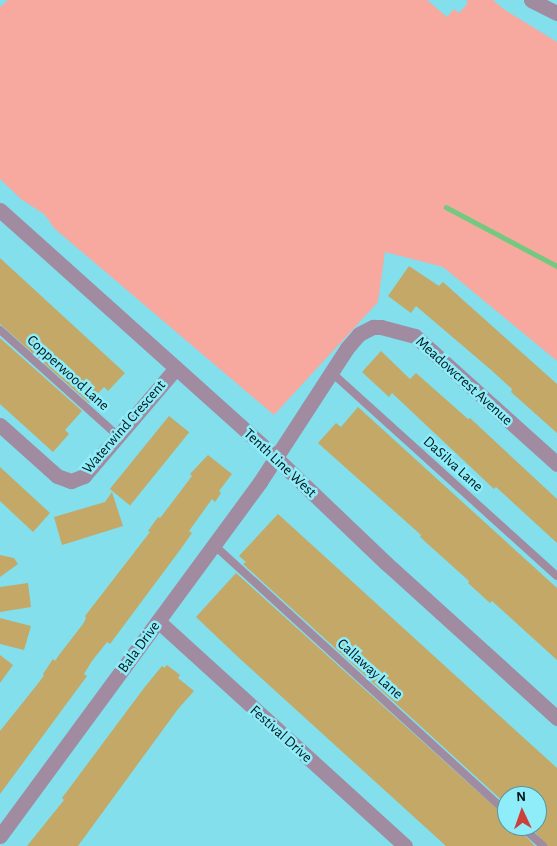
<!DOCTYPE html>
<style>
body{margin:0}
#map{position:relative;width:557px;height:846px;overflow:hidden;background:#82dfeb;font-family:"Alegreya Sans",sans-serif}
div>[style]{position:absolute}
.green>*{inset:0;background:#f8a99f}
.stream>*{height:4.5px;margin:-2.25px;padding:0 2.25px;transform-origin:2.25px;border-radius:2.25px;background:#75c87f}
.building>*{inset:0;background:#c4a867;transform-origin:0 0}
.service>*{height:8px;margin:-4px;padding:0 4px;transform-origin:4px;border-radius:4px;background:#a18ba1}
.minor>*{height:15px;margin:-7.5px;padding:0 7.5px;transform-origin:7.5px;border-radius:7.5px;background:#a18ba1}
.tertiary>*{height:15px;margin:-7.5px;padding:0 7.5px;transform-origin:7.5px;border-radius:7.5px;background:#a18ba1}
span{translate:-50% -50%;white-space:nowrap;text-align:center;line-height:1.15;-webkit-text-stroke:5px #8fecf9;paint-order:stroke}
.street-label{font-size:15px;color:#001619}
.north{position:absolute;left:497px;top:786px;width:50px;height:50px;box-sizing:border-box;background:#8fecf9;border:1px solid #56969f;border-radius:50%;rotate:357deg;font-size:14px;font-weight:700;line-height:20px;text-align:center;color:#001619}
.north::after{content:'';display:block;margin:auto;width:18px;height:22px;background:#cd3f39;clip-path:polygon(50% 0,100% 100%,50% 72%,0 100%)}
</style>
<div id="map">
<div class="green">
<div style="clip-path:polygon(8px 0,427px 0,447px 17px,454px 9px,459px 13px,468px 3px,466px 0,493px 0,505px 10px,557px 42px,557px 361px,443px 267px,385px 252px,378px 302px,274px 415px,55px 229px,44px 214px,21px 199px,0 179px,0 7px)"></div>
</div>
<div class="stream">
<div style="left:446px;top:207px;width:126px;rotate:28deg"></div>
</div>
<div class="building">
<div style="clip-path:polygon(0 258px,125px 373px,108px 391px,104px 387px,89px 403px,0 324px)"></div>
<div style="clip-path:polygon(409px 266px,439px 286px,443px 282px,557px 384px,557px 433px,511px 392px,512px 389px,490px 369px,416px 306px,411px 313px,388px 296px)"></div>
<div style="clip-path:polygon(0 338px,82px 411px,65px 430px,69px 434px,53px 452px,0 404px)"></div>
<div style="clip-path:polygon(381px 351px,410px 379px,416px 373px,468px 419px,470px 418px,557px 499px,557px 543px,496px 487px,494px 489px,392px 393px,389px 397px,362px 372px)"></div>
<div style="clip-path:polygon(358px 407px,557px 588px,557px 660px,492px 601px,490px 603px,468px 583px,469px 581px,420px 537px,421px 535px,318px 443px,336px 423px,341px 427px)"></div>
<div style="left:169px;top:416px;width:26px;height:94px;rotate:39deg"></div>
<div style="clip-path:polygon(208px 455px,232px 474px,219px 491px,221px 493px,215px 502px,212px 499px,189px 531px,192px 533px,180px 550px,110px 644px,107px 642px,92px 661px,84px 674px,87px 676px,0 794px,0 731px,40px 681px,44px 675px,43px 674px,53px 659px,55px 661px,59px 655px,83px 624px,86px 618px,85px 616px,150px 532px,148px 531px,158px 517px,160px 518px,164px 513px,192px 476px,190px 474px)"></div>
<div style="clip-path:polygon(0 467px,50px 513px,33px 532px,0 501px)"></div>
<div style="clip-path:polygon(112px 492px,123px 526px,62px 545px,54px 517px,105px 502px)"></div>
<div style="clip-path:polygon(278px 514px,557px 768px,557px 846px,548px 846px,529px 826px,537px 826px,537px 796px,507px 796px,507px 805px,243px 564px,246px 562px,239px 556px)"></div>
<div style="clip-path:polygon(0 555px,14px 558px,18px 564px,0 577px)"></div>
<div style="clip-path:polygon(236px 573px,507px 818px,507px 826px,516px 826px,535px 846px,446px 846px,238px 657px,196px 617px)"></div>
<div style="clip-path:polygon(28px 583px,31px 607px,0 612px,0 587px)"></div>
<div style="clip-path:polygon(0 618px,31px 626px,24px 650px,0 644px)"></div>
<div style="clip-path:polygon(0 655px,13px 665px,0 683px)"></div>
<div style="clip-path:polygon(167px 665px,180px 675px,178px 678px,194px 691px,178px 709px,78px 846px,27px 846px,64px 800px,62px 798px,144px 688px,162px 666px,164px 668px)"></div>
</div>
<div class="service">
<div style="left:0;top:330px;width:159px;rotate:41.9deg"></div>
<div style="left:331px;top:372px;width:304px;rotate:42.1deg"></div>
<div style="left:214px;top:545px;width:397px;rotate:42.4deg"></div>
<div style="left:521px;top:826px;width:30px;rotate:42deg"></div>
</div>
<div class="minor">
<div style="left:0;top:425px;width:76px;rotate:41.8deg"></div>
<div style="left:57px;top:476px;width:15px;rotate:20deg"></div>
<div style="left:71px;top:481px;width:14px;rotate:-21deg"></div>
<div style="left:84px;top:476px;width:142px;rotate:-49.6deg"></div>
<div style="left:158px;top:621px;width:334px;rotate:42.3deg"></div>
<div style="left:0;top:836px;width:439px;rotate:-53.7deg"></div>
<div style="left:260px;top:482px;width:160px;rotate:-57deg"></div>
<div style="left:347px;top:348px;width:18px;rotate:-49deg"></div>
<div style="left:359px;top:334px;width:16px;rotate:-27deg"></div>
<div style="left:373px;top:327px;width:8px"></div>
<div style="left:381px;top:327px;width:35px;rotate:15deg"></div>
<div style="left:415px;top:336px;width:191px;rotate:42deg"></div>
</div>
<div class="tertiary">
<div style="left:531px;top:0;width:29px;rotate:27deg"></div>
<div style="left:0;top:210px;width:371px;rotate:41.9deg"></div>
<div style="left:276px;top:458px;width:152px;rotate:43.7deg"></div>
<div style="left:386px;top:563px;width:231px;rotate:42.2deg"></div>
</div>
<div class="street-label">
<span style="left:68px;top:373px;rotate:42deg">Copperwood Lane</span>
<span style="left:464px;top:381px;rotate:42deg">Meadowcrest Avenue</span>
<span style="left:124px;top:427px;rotate:-49deg">Waterwind Crescent</span>
<span style="left:280px;top:463px;rotate:43deg">Tenth Line West</span>
<span style="left:453px;top:464px;rotate:42deg">DaSilva Lane</span>
<span style="left:139px;top:647px;rotate:-54deg">Bala Drive</span>
<span style="left:370px;top:669px;rotate:42deg">Callaway Lane</span>
<span style="left:281px;top:734px;rotate:42deg">Festival Drive</span>
</div>
<div class="north">N</div>
</div>
